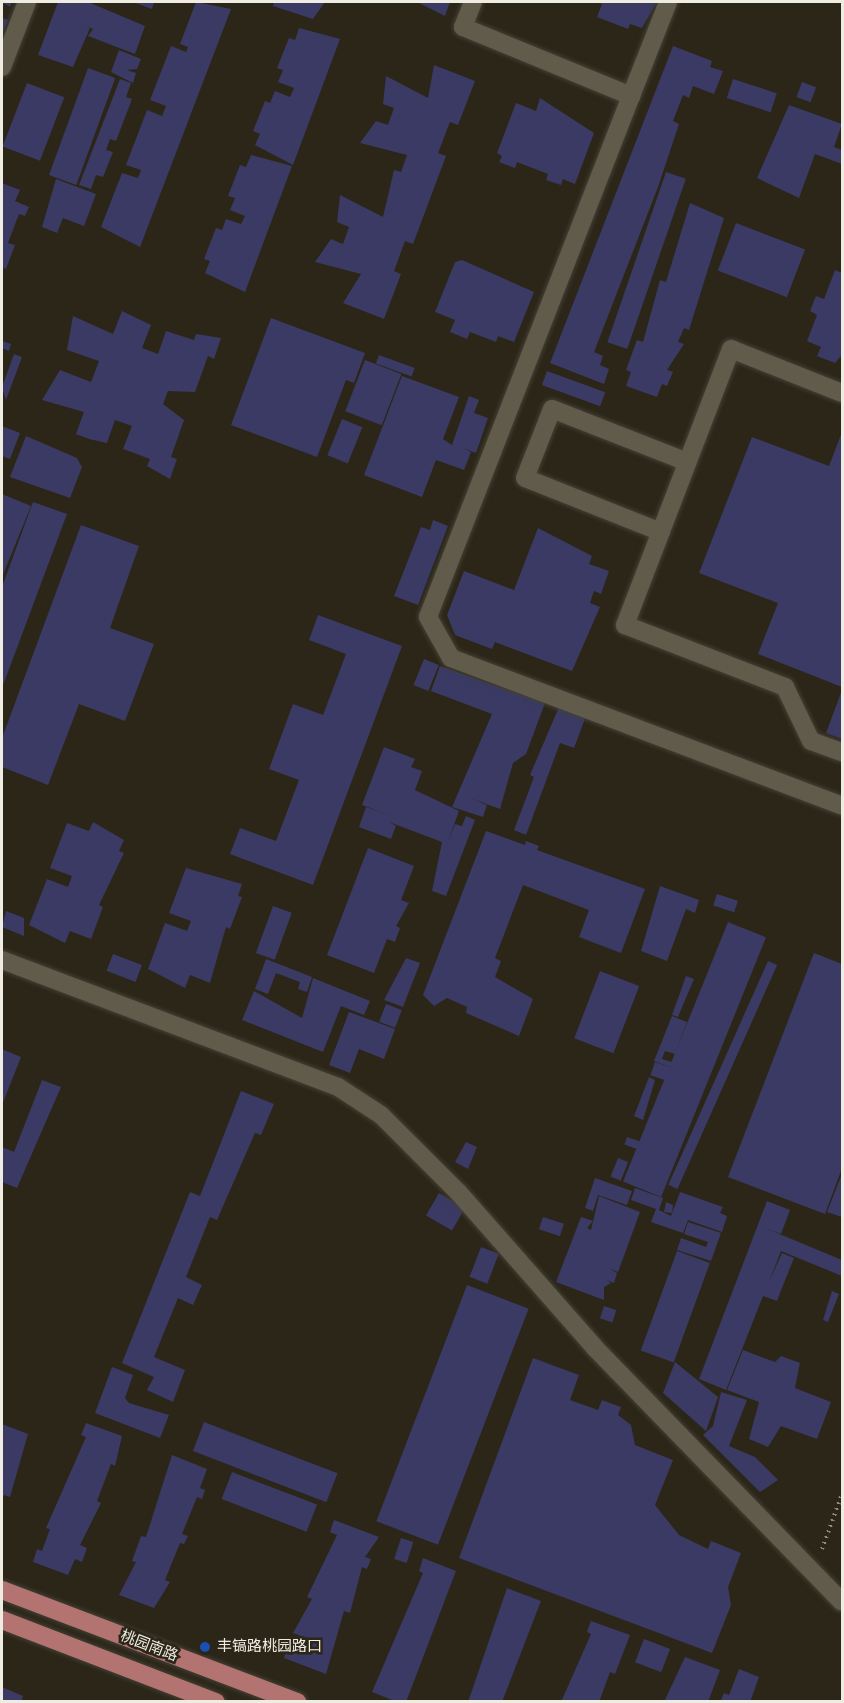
<!DOCTYPE html>
<meta charset="utf-8">
<style>
body{margin:0}
#map{position:relative;width:844px;height:1703px;overflow:hidden;background:#2b2618;font-family:Signika,"Noto Sans SC",sans-serif}
div>[style]{position:absolute}
.building>*{inset:0;background:#3a3a65;transform-origin:0 0}
.path>*{height:4px;margin-top:-2px;transform-origin:0;background:repeating-linear-gradient(90deg,#908c80 0 1.5px,transparent 0 6px)}
.roads{filter:drop-shadow(0 0 2px #444035) drop-shadow(0 0 2px #444035)}
.minor>*{height:18px;margin:-9px;padding:0 9px;transform-origin:9px;border-radius:9px;background:#605b4b}
.major>*{height:18px;margin:-9px;padding:0 9px;transform-origin:9px;border-radius:9px;background:#b27371}
.dots>*{width:16px;height:16px;translate:-50% -50%;box-sizing:border-box;border:3px solid #2b2618;border-radius:50%}
span{translate:-50% -50%;white-space:nowrap;text-align:center;line-height:1.15;-webkit-text-stroke:5px #2b2618;paint-order:stroke}
.street-label{font-size:15px;color:#efece2}
.poi-label{font-size:15px;color:#efece2}
.left{translate:0 -50%;text-align:left}
.frame{position:absolute;inset:0;border:3px solid #efece2;pointer-events:none}
</style>
<div id="map">
<div class="building">
<div style="clip-path:polygon(2px 2px,12px 2px,10px 7px)"></div>
<div style="clip-path:polygon(58px 2px,88px 2px,145px 26px,135px 54px,88px 36px,93px 29px,85px 25px,90px 28px,73px 67px,38px 55px)"></div>
<div style="clip-path:polygon(133px 2px,154px 2px,152px 9px)"></div>
<div style="clip-path:polygon(196px 2px,231px 9px,140px 247px,101px 227px,122px 173px,138px 178px,141px 170px,126px 165px,147px 110px,162px 116px,166px 106px,150px 100px,171px 46px,186px 52px,188px 47px,180px 44px)"></div>
<div style="clip-path:polygon(274px 2px,325px 2px,313px 19px,273px 6px)"></div>
<div style="clip-path:polygon(417px 2px,450px 2px,445px 16px)"></div>
<div style="clip-path:polygon(597px 2px,657px 2px,642px 28px,630px 24px,628px 29px,597px 17px,602px 4px)"></div>
<div style="clip-path:polygon(2px 18px,8px 20px,2px 35px)"></div>
<div style="clip-path:polygon(299px 28px,340px 39px,293px 165px,255px 145px,260px 134px,253px 131px,265px 101px,270px 103px,275px 91px,290px 97px,294px 88px,278px 82px,283px 70px,277px 68px,289px 38px,295px 40px)"></div>
<div style="clip-path:polygon(673px 46px,712px 61px,710px 67px,723px 71px,714px 94px,693px 86px,689px 98px,683px 95px,673px 121px,679px 124px,658px 187px,594px 352px,603px 356px,600px 365px,609px 369px,604px 384px,550px 363px)"></div>
<div style="clip-path:polygon(119px 50px,141px 59px,137px 69px,127px 70px,136px 73px,133px 83px,111px 72px)"></div>
<div style="clip-path:polygon(434px 65px,475px 81px,458px 125px,450px 122px,438px 153px,446px 156px,413px 244px,405px 241px,394px 271px,401px 274px,384px 319px,343px 303px,361px 274px,315px 262px,331px 239px,343px 244px,349px 227px,337px 222px,340px 195px,383px 217px,394px 170px,401px 172px,407px 155px,360px 143px,376px 121px,388px 125px,394px 108px,383px 104px,386px 76px,428px 98px)"></div>
<div style="left:88px;top:68px;width:29px;height:114px;rotate:20deg"></div>
<div style="clip-path:polygon(120px 79px,131px 83px,126px 97px,132px 99px,116px 141px,110px 139px,106px 150px,113px 152px,103px 177px,96px 175px,91px 189px,79px 185px)"></div>
<div style="left:733px;top:79px;width:46px;height:20px;rotate:18deg"></div>
<div style="left:802px;top:82px;width:15px;height:16px;rotate:20deg"></div>
<div style="left:27px;top:83px;width:40px;height:68px;rotate:21deg"></div>
<div style="clip-path:polygon(540px 98px,594px 133px,575px 184px,563px 179px,561px 185px,546px 180px,548px 174px,517px 162px,515px 168px,499px 162px,502px 156px,497px 153px,516px 103px,536px 111px)"></div>
<div style="clip-path:polygon(789px 105px,842px 124px,834px 147px,842px 150px,842px 164px,815px 154px,799px 198px,757px 178px)"></div>
<div style="clip-path:polygon(251px 155px,292px 166px,245px 292px,205px 273px,210px 261px,204px 259px,216px 228px,222px 230px,226px 219px,241px 224px,245px 216px,230px 210px,235px 198px,228px 196px,240px 165px,246px 167px)"></div>
<div style="left:666px;top:172px;width:21px;height:180px;rotate:19deg"></div>
<div style="clip-path:polygon(56px 179px,96px 194px,84px 226px,63px 218px,57px 233px,42px 227px)"></div>
<div style="clip-path:polygon(2px 183px,20px 190px,15px 201px,29px 207px,25px 216px,19px 214px,8px 243px,15px 245px,6px 269px,2px 267px)"></div>
<div style="clip-path:polygon(690px 203px,724px 218px,689px 330px,684px 328px,678px 342px,684px 344px,667px 370px,673px 372px,667px 386px,662px 384px,657px 397px,626px 386px,631px 372px,626px 370px,637px 340px,643px 342px,660px 280px,666px 282px)"></div>
<div style="left:736px;top:223px;width:74px;height:51px;rotate:21deg"></div>
<div style="clip-path:polygon(462px 260px,534px 292px,514px 342px,498px 336px,496px 342px,470px 332px,467px 339px,450px 332px,455px 320px,435px 312px,455px 262px)"></div>
<div style="clip-path:polygon(835px 270px,842px 273px,842px 355px,835px 363px,817px 356px,821px 347px,807px 341px,817px 315px,810px 311px,816px 296px,824px 299px)"></div>
<div style="clip-path:polygon(122px 311px,151px 325px,142px 348px,158px 354px,166px 331px,194px 340px,196px 334px,221px 338px,214px 359px,208px 356px,195px 392px,168px 391px,163px 404px,184px 420px,171px 457px,177px 459px,170px 479px,147px 466px,150px 459px,123px 449px,132px 426px,115px 420px,107px 443px,89px 439px,76px 434px,84px 412px,42px 400px,60px 370px,91px 382px,99px 361px,67px 350px,73px 316px,113px 334px)"></div>
<div style="clip-path:polygon(271px 318px,365px 353px,354px 383px,346px 380px,317px 457px,231px 425px)"></div>
<div style="clip-path:polygon(2px 341px,11px 344px,9px 351px,2px 348px)"></div>
<div style="clip-path:polygon(14px 354px,22px 357px,6px 400px,2px 387px)"></div>
<div style="left:379px;top:355px;width:38px;height:9px;rotate:20deg"></div>
<div style="left:365px;top:360px;width:39px;height:55px;rotate:21deg"></div>
<div style="left:547px;top:371px;width:62px;height:15px;rotate:20deg"></div>
<div style="clip-path:polygon(402px 376px,459px 397px,443px 439px,452px 445px,469px 396px,479px 400px,474px 413px,488px 418px,476px 453px,463px 448px,471px 452px,464px 470px,436px 460px,422px 497px,364px 475px)"></div>
<div style="left:342px;top:419px;width:22px;height:39px;rotate:22deg"></div>
<div style="clip-path:polygon(2px 426px,20px 433px,10px 459px,2px 456px)"></div>
<div style="clip-path:polygon(842px 432px,842px 687px,758px 654px,778px 603px,699px 573px,752px 437px,829px 466px)"></div>
<div style="clip-path:polygon(26px 436px,77px 458px,82px 467px,70px 498px,10px 477px)"></div>
<div style="clip-path:polygon(2px 494px,31px 506px,2px 577px)"></div>
<div style="clip-path:polygon(33px 502px,67px 514px,2px 688px,2px 587px)"></div>
<div style="clip-path:polygon(433px 520px,448px 526px,418px 605px,394px 596px,421px 527px,430px 530px)"></div>
<div style="clip-path:polygon(81px 525px,139px 546px,110px 628px,154px 644px,125px 721px,79px 704px,48px 785px,2px 767px,2px 738px)"></div>
<div style="clip-path:polygon(538px 528px,592px 556px,589px 564px,609px 571px,601px 594px,594px 591px,590px 603px,600px 607px,572px 671px,495px 642px,492px 649px,455px 635px,447px 615px,464px 571px,514px 590px)"></div>
<div style="clip-path:polygon(318px 615px,402px 646px,313px 885px,230px 854px,240px 828px,276px 841px,299px 780px,269px 769px,293px 704px,323px 715px,346px 654px,309px 640px)"></div>
<div style="left:424px;top:659px;width:16px;height:28px;rotate:22deg"></div>
<div style="clip-path:polygon(440px 666px,545px 703px,526px 754px,513px 763px,500px 809px,470px 798px,487px 805px,483px 817px,452px 807px,492px 714px,431px 691px)"></div>
<div style="clip-path:polygon(842px 690px,842px 739px,826px 733px)"></div>
<div style="clip-path:polygon(559px 707px,586px 716px,574px 748px,560px 743px,526px 835px,514px 830px,534px 777px,530px 775px)"></div>
<div style="clip-path:polygon(384px 747px,415px 759px,411px 767px,422px 771px,415px 790px,459px 811px,446px 847px,455px 824px,462px 826px,466px 816px,475px 820px,446px 896px,432px 891px,442px 842px,389px 822px,396px 826px,391px 839px,359px 827px,366px 807px,392px 816px,362px 805px)"></div>
<div style="clip-path:polygon(93px 822px,124px 840px,119px 851px,124px 853px,99px 905px,103px 907px,91px 939px,70px 931px,65px 943px,29px 925px,47px 879px,68px 887px,72px 876px,50px 868px,67px 823px,89px 831px)"></div>
<div style="clip-path:polygon(486px 831px,525px 845px,526px 841px,539px 846px,537px 850px,645px 889px,621px 953px,579px 937px,589px 910px,523px 885px,495px 958px,501px 961px,495px 977px,533px 999px,519px 1036px,466px 1013px,467px 1007px,447px 998px,434px 1006px,423px 995px)"></div>
<div style="clip-path:polygon(368px 848px,414px 866px,401px 900px,409px 903px,396px 926px,400px 928px,395px 942px,387px 939px,374px 973px,327px 955px)"></div>
<div style="clip-path:polygon(186px 868px,242px 884px,238px 896px,242px 897px,230px 929px,226px 927px,210px 983px,190px 975px,185px 988px,148px 969px,165px 923px,187px 931px,191px 921px,169px 913px)"></div>
<div style="clip-path:polygon(660px 886px,699px 900px,695px 913px,686px 909px,667px 961px,641px 951px)"></div>
<div style="left:717px;top:894px;width:22px;height:12px;rotate:18deg"></div>
<div style="left:273px;top:906px;width:20px;height:50px;rotate:20deg"></div>
<div style="clip-path:polygon(6px 911px,24px 918px,24px 936px,2px 927px)"></div>
<div style="left:728px;top:922px;width:41px;height:280px;rotate:22deg"></div>
<div style="clip-path:polygon(814px 953px,842px 964px,842px 1168px,825px 1214px,728px 1177px)"></div>
<div style="left:113px;top:954px;width:31px;height:18px;rotate:21deg"></div>
<div style="clip-path:polygon(406px 958px,420px 963px,403px 1007px,384px 1000px)"></div>
<div style="clip-path:polygon(266px 959px,312px 977px,307px 992px,298px 989px,300px 982px,276px 973px,268px 994px,255px 989px)"></div>
<div style="left:768px;top:961px;width:10px;height:245px;rotate:24deg"></div>
<div style="left:600px;top:971px;width:42px;height:72px;rotate:21deg"></div>
<div style="clip-path:polygon(686px 976px,694px 979px,678px 1017px,672px 1015px)"></div>
<div style="clip-path:polygon(313px 978px,370px 1001px,364px 1015px,341px 1006px,323px 1052px,242px 1020px,254px 991px,302px 1018px)"></div>
<div style="left:386px;top:1004px;width:17px;height:19px;rotate:21deg"></div>
<div style="clip-path:polygon(349px 1012px,395px 1029px,384px 1059px,359px 1049px,350px 1073px,329px 1065px)"></div>
<div style="clip-path:polygon(672px 1016px,687px 1022px,675px 1054px,665px 1051px,662px 1059px,672px 1062px,670px 1067px,654px 1061px)"></div>
<div style="clip-path:polygon(2px 1049px,21px 1057px,2px 1105px)"></div>
<div style="left:655px;top:1062px;width:18px;height:14px;rotate:19deg"></div>
<div style="clip-path:polygon(649px 1077px,655px 1080px,643px 1120px,634px 1116px)"></div>
<div style="clip-path:polygon(42px 1080px,61px 1087px,17px 1188px,2px 1182px,2px 1147px,14px 1152px)"></div>
<div style="clip-path:polygon(241px 1091px,274px 1104px,261px 1135px,255px 1133px,217px 1220px,210px 1217px,186px 1277px,202px 1285px,193px 1305px,178px 1298px,154px 1357px,185px 1370px,173px 1402px,147px 1390px,154px 1377px,122px 1363px,190px 1192px,200px 1196px)"></div>
<div style="left:627px;top:1137px;width:18px;height:8px;rotate:19deg"></div>
<div style="clip-path:polygon(466px 1142px,477px 1147px,468px 1169px,455px 1162px)"></div>
<div style="left:618px;top:1158px;width:11px;height:20px;rotate:22deg"></div>
<div style="clip-path:polygon(842px 1174px,842px 1217px,827px 1212px)"></div>
<div style="clip-path:polygon(595px 1178px,632px 1191px,627px 1205px,598px 1195px,593px 1211px,585px 1208px)"></div>
<div style="clip-path:polygon(635px 1188px,663px 1198px,659px 1210px,671px 1216px,680px 1192px,723px 1207px,720px 1213px,727px 1216px,722px 1232px,688px 1220px,683px 1233px,651px 1222px,656px 1209px,631px 1200px)"></div>
<div style="left:439px;top:1193px;width:30px;height:26px;rotate:30deg"></div>
<div style="clip-path:polygon(599px 1196px,640px 1212px,621px 1264px,613px 1261px,621px 1264px,618px 1272px,610px 1269px,617px 1273px,614px 1283px,607px 1280px,611px 1283px,604px 1287px,604px 1300px,556px 1282px,581px 1217px,593px 1221px,587px 1228px,591px 1230px)"></div>
<div style="clip-path:polygon(767px 1201px,790px 1210px,781px 1234px,765px 1228px,842px 1260px,842px 1276px,781px 1251px,769px 1282px,782px 1253px,794px 1258px,780px 1293px,777px 1301px,763px 1296px,726px 1390px,699px 1379px)"></div>
<div style="clip-path:polygon(666px 1202px,673px 1205px,672px 1213px,664px 1212px)"></div>
<div style="left:543px;top:1217px;width:22px;height:13px;rotate:18deg"></div>
<div style="clip-path:polygon(688px 1222px,721px 1233px,711px 1261px,677px 1250px,681px 1238px,706px 1247px,708px 1242px,684px 1234px)"></div>
<div style="left:481px;top:1247px;width:19px;height:32px;rotate:21deg"></div>
<div style="left:677px;top:1251px;width:35px;height:106px;rotate:20deg"></div>
<div style="left:467px;top:1285px;width:66px;height:253px;rotate:21deg"></div>
<div style="clip-path:polygon(832px 1291px,839px 1294px,828px 1322px,823px 1320px)"></div>
<div style="left:604px;top:1306px;width:13px;height:13px;rotate:18deg"></div>
<div style="clip-path:polygon(743px 1350px,775px 1362px,781px 1356px,800px 1363px,795px 1388px,831px 1402px,817px 1439px,781px 1426px,768px 1447px,749px 1439px,759px 1402px,727px 1390px)"></div>
<div style="clip-path:polygon(533px 1358px,579px 1375px,570px 1400px,598px 1410px,602px 1400px,621px 1407px,618px 1415px,631px 1425px,635px 1445px,673px 1460px,655px 1505px,679px 1535px,708px 1549px,711px 1541px,741px 1553px,728px 1587px,731px 1605px,712px 1653px,459px 1558px)"></div>
<div style="clip-path:polygon(675px 1362px,718px 1397px,706px 1431px,663px 1393px)"></div>
<div style="clip-path:polygon(112px 1367px,133px 1375px,125px 1398px,129px 1403px,169px 1415px,160px 1438px,95px 1413px)"></div>
<div style="clip-path:polygon(721px 1392px,747px 1400px,729px 1446px,755px 1457px,778px 1480px,760px 1492px,703px 1435px,713px 1426px)"></div>
<div style="left:204px;top:1422px;width:143px;height:31px;rotate:21deg"></div>
<div style="clip-path:polygon(86px 1423px,122px 1436px,115px 1466px,111px 1464px,97px 1501px,101px 1503px,80px 1545px,87px 1548px,82px 1562px,75px 1559px,68px 1575px,33px 1562px,37px 1549px,42px 1551px,50px 1529px,46px 1528px,86px 1437px,81px 1435px)"></div>
<div style="clip-path:polygon(2px 1424px,28px 1434px,10px 1497px,4px 1495px,2px 1500px)"></div>
<div style="clip-path:polygon(172px 1455px,207px 1469px,200px 1488px,205px 1490px,202px 1499px,197px 1497px,182px 1534px,188px 1536px,184px 1544px,180px 1543px,165px 1580px,170px 1582px,154px 1608px,119px 1595px,136px 1562px,132px 1561px,141px 1536px,146px 1537px)"></div>
<div style="left:232px;top:1472px;width:91px;height:29px;rotate:21deg"></div>
<div style="clip-path:polygon(334px 1520px,379px 1537px,365px 1557px,371px 1559px,367px 1569px,362px 1567px,350px 1613px,344px 1611px,326px 1674px,284px 1658px,289px 1645px,294px 1647px,299px 1635px,293px 1633px,312px 1599px,307px 1597px,337px 1535px,330px 1532px)"></div>
<div style="left:401px;top:1538px;width:13px;height:22px;rotate:18deg"></div>
<div style="clip-path:polygon(423px 1558px,456px 1571px,406px 1702px,397px 1702px,372px 1692px,423px 1573px,419px 1571px)"></div>
<div style="clip-path:polygon(507px 1588px,541px 1601px,502px 1702px,468px 1702px)"></div>
<div style="clip-path:polygon(591px 1621px,630px 1635px,615px 1674px,610px 1672px,599px 1702px,561px 1702px,591px 1634px,587px 1632px)"></div>
<div style="left:644px;top:1639px;width:28px;height:25px;rotate:21deg"></div>
<div style="clip-path:polygon(685px 1657px,720px 1670px,708px 1702px,664px 1702px)"></div>
<div style="clip-path:polygon(739px 1669px,759px 1677px,750px 1702px,720px 1702px,724px 1693px,729px 1695px)"></div>
<div style="clip-path:polygon(2px 1687px,23px 1696px,21px 1702px,2px 1702px)"></div>
</div>
<div class="path">
<div style="left:822px;top:1549px;width:59px;rotate:-70deg"></div>
</div>
<div class="roads">
<div class="minor">
<div style="left:473px;top:2px;width:27px;rotate:112deg"></div>
<div style="left:463px;top:27px;width:182px;rotate:22.3deg"></div>
<div style="left:631px;top:96px;width:559px;rotate:111.29deg"></div>
<div style="left:428px;top:617px;width:47px;rotate:60.7deg"></div>
<div style="left:451px;top:658px;width:418px;rotate:20.7deg"></div>
<div style="left:2px;top:67px;width:70px;rotate:-69deg"></div>
<div style="left:631px;top:96px;width:101px;rotate:-68.5deg"></div>
<div style="left:842px;top:393px;width:119px;rotate:-158.4deg"></div>
<div style="left:731px;top:349px;width:296px;rotate:111deg"></div>
<div style="left:625px;top:625px;width:172px;rotate:21.2deg"></div>
<div style="left:785px;top:687px;width:60px;rotate:64.3deg"></div>
<div style="left:811px;top:741px;width:33px;rotate:20deg"></div>
<div style="left:661px;top:532px;width:146px;rotate:-158.3deg"></div>
<div style="left:525px;top:478px;width:74px;rotate:-68.6deg"></div>
<div style="left:552px;top:409px;width:145px;rotate:21.4deg"></div>
<div style="left:2px;top:960px;width:359px;rotate:20.7deg"></div>
<div style="left:338px;top:1087px;width:51px;rotate:33.1deg"></div>
<div style="left:381px;top:1115px;width:110px;rotate:45deg"></div>
<div style="left:459px;top:1193px;width:206px;rotate:48.7deg"></div>
<div style="left:595px;top:1348px;width:354px;rotate:45.8deg"></div>
</div>
<div class="major">
<div style="left:2px;top:1590px;width:316px;rotate:20.8deg"></div>
<div style="left:2px;top:1620px;width:229px;rotate:21deg"></div>
</div>
</div>
<div class="dots">
<div style="left:205px;top:1647px;background:#1a4fb4"></div>
</div>
<div class="street-label">
<span style="left:149px;top:1646px;rotate:21deg">桃园南路</span>
</div>
<div class="poi-label">
<span class="left" style="left:217px;top:1647px">丰镐路桃园路口</span>
</div>
<div class="frame"></div>
</div>
